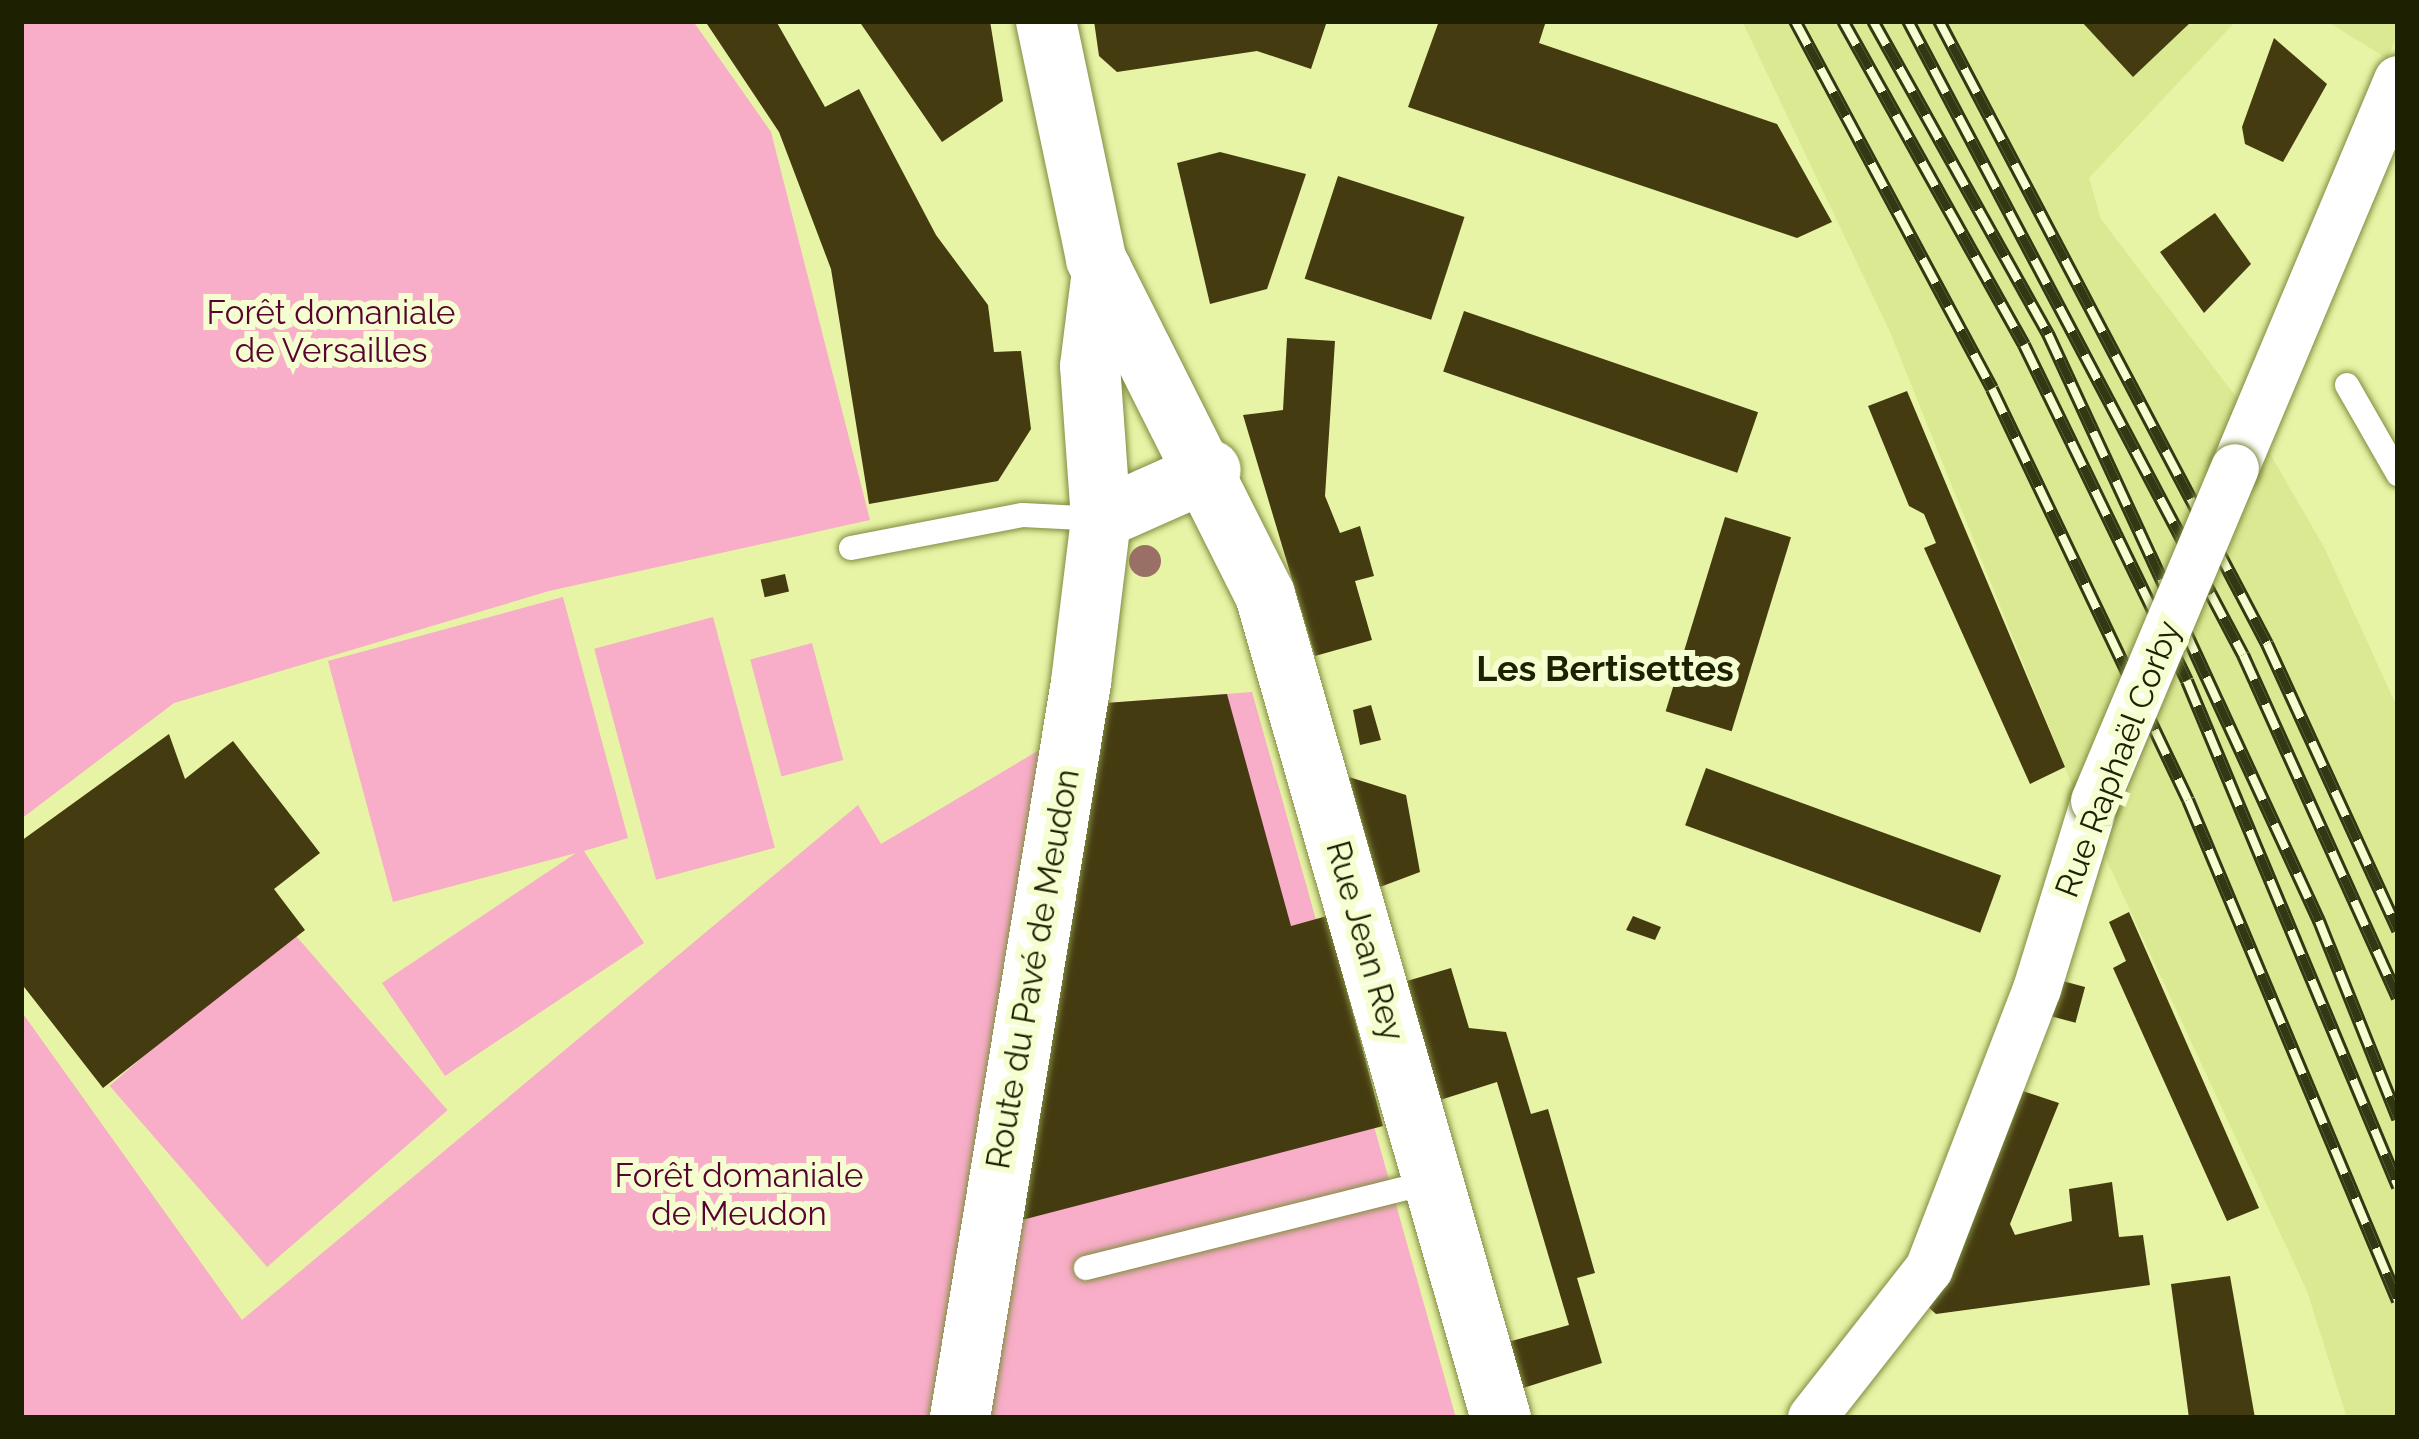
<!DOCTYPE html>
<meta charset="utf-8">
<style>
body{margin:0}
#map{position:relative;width:2419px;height:1439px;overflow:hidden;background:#e7f4a5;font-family:Raleway,sans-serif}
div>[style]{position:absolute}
.built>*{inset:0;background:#dce993}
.green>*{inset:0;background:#f8adc8;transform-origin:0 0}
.building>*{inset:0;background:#453b11;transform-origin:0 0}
.roads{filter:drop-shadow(0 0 3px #828c41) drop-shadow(0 0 3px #828c41)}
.service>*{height:24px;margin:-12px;padding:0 12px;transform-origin:12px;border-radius:12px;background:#fff}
.minor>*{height:48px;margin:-24px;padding:0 24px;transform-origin:24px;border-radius:24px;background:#fff}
.tertiary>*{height:60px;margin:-30px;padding:0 30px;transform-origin:30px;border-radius:30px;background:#fff}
.rail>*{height:14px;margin-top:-7px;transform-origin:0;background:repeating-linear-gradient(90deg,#f5fed0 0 27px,#333814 0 54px);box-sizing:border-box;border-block:3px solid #333814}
.bridges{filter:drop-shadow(0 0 3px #828c41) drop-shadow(0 0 3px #828c41)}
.minor-bridge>*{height:48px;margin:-24px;padding:0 24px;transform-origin:24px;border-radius:24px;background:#fff}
.trees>*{width:32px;height:32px;margin:-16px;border-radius:50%;background:#996f66}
span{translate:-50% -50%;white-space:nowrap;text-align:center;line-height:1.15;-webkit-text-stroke:12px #f5fed0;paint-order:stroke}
.park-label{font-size:33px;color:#5a0332}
.street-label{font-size:33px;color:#1d2102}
.neighbourhood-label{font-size:36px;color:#1d2102;font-weight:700}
.frame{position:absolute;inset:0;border:24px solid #1d2102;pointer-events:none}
</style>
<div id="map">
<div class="built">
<div style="clip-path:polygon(1742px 21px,2236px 21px,2089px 178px,2101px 219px,2240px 402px,2324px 547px,2398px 709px,2398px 1418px,2347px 1418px,2307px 1291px,2075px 792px,1890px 332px)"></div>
<div style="clip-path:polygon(2326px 21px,2398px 21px,2398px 30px,2388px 59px)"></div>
</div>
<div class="green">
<div style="clip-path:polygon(21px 21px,693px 21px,771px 132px,870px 520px,549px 591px,174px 703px,21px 819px)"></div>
<div style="clip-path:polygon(563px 597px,628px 838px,584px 851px,644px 943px,445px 1076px,382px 983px,576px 853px,393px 902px,328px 661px)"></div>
<div style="left:713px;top:617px;width:239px;height:123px;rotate:75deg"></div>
<div style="left:812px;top:643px;width:121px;height:64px;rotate:75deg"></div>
<div style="clip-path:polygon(1252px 692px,1456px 1418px,990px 1418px,1106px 703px)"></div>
<div style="clip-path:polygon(1046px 746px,929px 1418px,21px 1418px,21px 1011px,242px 1320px,858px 805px,881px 844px)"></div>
<div style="left:290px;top:929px;width:240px;height:239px;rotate:49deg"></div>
</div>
<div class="building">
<div style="clip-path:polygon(705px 21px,776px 21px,825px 107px,859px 89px,936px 235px,988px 305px,994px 352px,1021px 351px,1031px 429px,998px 481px,869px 504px,831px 269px,779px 132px)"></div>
<div style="clip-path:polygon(859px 21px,990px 21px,1003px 101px,942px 142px)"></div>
<div style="clip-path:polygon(1094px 21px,1327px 21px,1311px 69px,1257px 51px,1117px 72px,1099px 56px)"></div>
<div style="clip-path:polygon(1439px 21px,1546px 21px,1539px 43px,1777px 124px,1832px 222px,1797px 238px,1408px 107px)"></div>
<div style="clip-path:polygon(2081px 21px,2192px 21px,2133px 77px)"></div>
<div style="clip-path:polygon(2274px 38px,2327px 84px,2283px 162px,2245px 144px,2242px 127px)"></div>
<div style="clip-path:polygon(1220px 152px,1306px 174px,1267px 289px,1210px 304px,1177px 163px)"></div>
<div style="left:1338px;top:176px;width:133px;height:108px;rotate:18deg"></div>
<div style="clip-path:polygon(2215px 213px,2251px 264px,2204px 313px,2160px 252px)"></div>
<div style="left:1464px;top:311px;width:311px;height:64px;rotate:19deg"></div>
<div style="clip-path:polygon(1287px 338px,1335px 341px,1325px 496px,1340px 533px,1360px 526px,1374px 576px,1355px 581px,1372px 640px,1315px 656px,1243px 415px,1283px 410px)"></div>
<div style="clip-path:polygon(1907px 391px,2065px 767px,2030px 784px,1924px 548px,1936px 543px,1924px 514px,1909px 506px,1868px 406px)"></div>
<div style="left:1725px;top:517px;width:69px;height:203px;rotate:17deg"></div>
<div style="left:785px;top:574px;width:18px;height:25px;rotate:77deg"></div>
<div style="clip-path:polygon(1227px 694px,1291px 926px,1327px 916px,1383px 1126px,1022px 1220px,1106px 703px)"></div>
<div style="clip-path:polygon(1371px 705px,1381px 740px,1360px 745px,1353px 710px)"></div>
<div style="clip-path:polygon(169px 734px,185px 779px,233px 741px,320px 853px,274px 889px,305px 930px,103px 1088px,21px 983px,21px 841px)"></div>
<div style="left:1706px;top:768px;width:314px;height:61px;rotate:20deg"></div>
<div style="clip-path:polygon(1349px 777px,1406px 795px,1420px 872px,1380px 887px)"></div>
<div style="clip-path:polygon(2129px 912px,2259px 1208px,2227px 1221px,2113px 968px,2126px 961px,2109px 922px)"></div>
<div style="clip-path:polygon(1633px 916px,1661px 927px,1655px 940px,1626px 930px)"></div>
<div style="clip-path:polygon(1451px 968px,1469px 1028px,1506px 1032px,1531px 1114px,1548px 1109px,1595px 1273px,1577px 1278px,1602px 1363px,1523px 1388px,1508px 1342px,1569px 1325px,1497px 1082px,1440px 1100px,1407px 981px)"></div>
<div style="left:2059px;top:980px;width:27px;height:37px;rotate:15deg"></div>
<div style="clip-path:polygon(2020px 1090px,2059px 1103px,2010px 1224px,2015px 1235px,2072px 1221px,2069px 1189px,2112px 1182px,2119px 1237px,2143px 1235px,2150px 1285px,1936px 1314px,1926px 1305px)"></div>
<div style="clip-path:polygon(2230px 1276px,2255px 1418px,2189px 1418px,2171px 1284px)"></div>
</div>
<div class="roads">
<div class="service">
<div style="left:2347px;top:385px;width:103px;rotate:60.2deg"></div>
<div style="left:851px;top:548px;width:175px;rotate:-10.9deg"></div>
<div style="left:1023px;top:515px;width:78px;rotate:2.9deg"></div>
<div style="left:1086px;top:1268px;width:356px;rotate:-14deg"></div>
</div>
<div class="minor">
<div style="left:2235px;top:468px;width:421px;rotate:-67.2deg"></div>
<div style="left:1812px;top:1418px;width:189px;rotate:-51.9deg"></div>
<div style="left:1929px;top:1269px;width:300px;rotate:-68.9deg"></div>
<div style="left:2037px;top:989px;width:197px;rotate:-72.9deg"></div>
</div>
<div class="tertiary">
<div style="left:1046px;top:21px;width:243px;rotate:78.1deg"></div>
<div style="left:1096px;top:259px;width:376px;rotate:63.3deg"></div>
<div style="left:1265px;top:595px;width:856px;rotate:74deg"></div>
<div style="left:1101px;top:519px;width:120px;rotate:-24deg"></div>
<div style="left:960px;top:1418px;width:746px;rotate:-80.66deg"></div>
<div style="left:1081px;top:682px;width:164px;rotate:-83deg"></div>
<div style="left:1101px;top:519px;width:153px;rotate:-94.1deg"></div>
<div style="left:1090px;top:366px;width:96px;rotate:-82.8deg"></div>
</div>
</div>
<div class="rail">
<div style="left:1795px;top:21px;width:417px;rotate:61.8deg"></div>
<div style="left:1992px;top:389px;width:455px;rotate:64.5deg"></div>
<div style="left:2188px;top:800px;width:543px;rotate:67.26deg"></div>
<div style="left:1843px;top:21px;width:371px;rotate:60.8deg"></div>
<div style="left:2024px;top:345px;width:373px;rotate:64.1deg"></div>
<div style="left:2187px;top:681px;width:548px;rotate:67.36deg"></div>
<div style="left:1873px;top:21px;width:359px;rotate:60.8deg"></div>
<div style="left:2048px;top:334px;width:647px;rotate:65.22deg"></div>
<div style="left:2319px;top:921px;width:213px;rotate:68.2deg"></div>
<div style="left:1908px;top:21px;width:717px;rotate:62.15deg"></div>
<div style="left:2243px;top:655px;width:376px;rotate:65.7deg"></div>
<div style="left:1939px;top:21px;width:704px;rotate:62.23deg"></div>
<div style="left:2267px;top:644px;width:315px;rotate:65.4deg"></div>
</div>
<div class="bridges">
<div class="minor-bridge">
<div style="left:2095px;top:801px;width:361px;rotate:-67.2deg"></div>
</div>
</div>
<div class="trees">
<div style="left:1145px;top:561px"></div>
</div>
<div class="park-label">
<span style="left:331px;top:332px">Forêt domaniale<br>de Versailles</span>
<span style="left:739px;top:1195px">Forêt domaniale<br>de Meudon</span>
</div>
<div class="street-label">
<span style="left:2118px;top:759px;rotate:-69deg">Rue Raphaël Corby</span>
<span style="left:1365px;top:941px;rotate:74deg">Rue Jean Rey</span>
<span style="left:1033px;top:969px;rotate:-80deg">Route du Pavé de Meudon</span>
</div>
<div class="neighbourhood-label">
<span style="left:1605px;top:669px">Les Bertisettes</span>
</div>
<div class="frame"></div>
</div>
